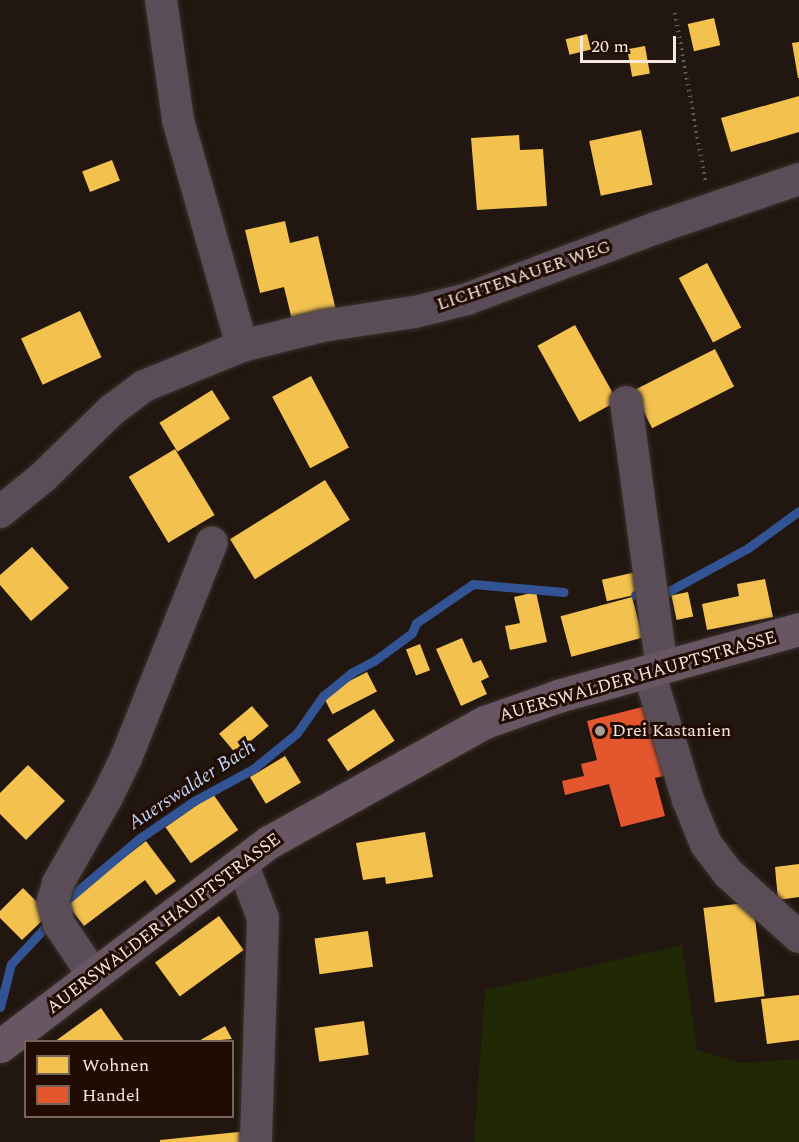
<!DOCTYPE html>
<style>
body{margin:0}
#map{position:relative;width:799px;height:1142px;overflow:hidden;background:#221710;font-family:Spectral,serif}
div>[style]{position:absolute}
.green>*{inset:0;background:#202806}
.homes>*{inset:0;background:#f2c14e;transform-origin:0 0}
.shops>*{inset:0;background:#e4572e}
.stream>*{height:9px;margin:-4.5px;padding:0 4.5px;transform-origin:4.5px;border-radius:4.5px;background:#325494}
.path>*{height:4px;margin-top:-2px;transform-origin:0;background:repeating-linear-gradient(90deg,#63585c 0 1.5px,transparent 0 6px)}
.roads{filter:drop-shadow(0 0 2px #3a312b) drop-shadow(0 0 2px #3a312b)}
.minor>*{height:32px;margin:-16px;padding:0 16px;transform-origin:16px;border-radius:16px;background:#5a4d58}
.major>*{height:33px;margin:-16.5px;padding:0 16.5px;transform-origin:16.5px;border-radius:16.5px;background:#685663}
.dots>*{width:16px;height:16px;translate:-50% -50%;box-sizing:border-box;border:3px solid #200c02;border-radius:50%}
span{translate:-50% -50%;white-space:nowrap;text-align:center;line-height:1.15;-webkit-text-stroke:6px #200c02;paint-order:stroke}
.street-label{font-size:18px;color:#f7e7df}
.poi-label{font-size:18px;color:#f7e7df}
.left{translate:0 -50%;text-align:left}
.water-label{font-size:20px;color:#bdd4fc;font-style:italic}
.legend{position:absolute;left:24px;top:1040px;width:210px;height:78px;box-sizing:border-box;background:#200c02;border:2px solid #76645a;margin:0;padding:8px 10px;list-style:none;font-size:18px;color:#f7e7df}
.legend li{display:flex;align-items:center;gap:12px;height:30px}
.legend b{width:30px;border:2px solid #76645a}
.scale{position:absolute;left:580px;top:36px;width:96px;height:27px;box-sizing:border-box;border:3px solid #f7e7df;border-top:0;padding-left:8px;font-size:18px;line-height:21px;white-space:nowrap;color:#f7e7df;-webkit-text-stroke:4px #200c02;paint-order:stroke}
</style>
<div id="map">
<div class="green">
<div style="clip-path:polygon(682px 945px,697px 1050px,741px 1063px,799px 1059px,799px 1142px,474px 1142px,485px 990px)"></div>
</div>
<div class="homes">
<div style="left:714px;top:18px;width:28px;height:27px;rotate:77deg"></div>
<div style="left:587px;top:34px;width:16px;height:22px;rotate:76deg"></div>
<div style="clip-path:polygon(799px 42px,799px 78px,798px 78px,792px 43px)"></div>
<div style="left:645px;top:46px;width:28px;height:18px;rotate:80deg"></div>
<div style="clip-path:polygon(799px 96px,799px 132px,731px 152px,721px 118px)"></div>
<div style="left:641px;top:130px;width:56px;height:53px;rotate:78deg"></div>
<div style="clip-path:polygon(519px 135px,520px 150px,543px 149px,547px 206px,477px 210px,471px 138px)"></div>
<div style="left:112px;top:160px;width:22px;height:32px;rotate:69deg"></div>
<div style="clip-path:polygon(285px 221px,290px 243px,318px 236px,336px 310px,292px 320px,284px 287px,260px 293px,245px 230px)"></div>
<div style="left:707px;top:263px;width:73px;height:32px;rotate:62deg"></div>
<div style="left:80px;top:311px;width:51px;height:65px;rotate:65deg"></div>
<div style="left:575px;top:325px;width:87px;height:43px;rotate:61deg"></div>
<div style="left:715px;top:349px;width:42px;height:92px;rotate:63deg"></div>
<div style="left:311px;top:376px;width:81px;height:44px;rotate:62deg"></div>
<div style="left:212px;top:390px;width:34px;height:62px;rotate:58deg"></div>
<div style="left:175px;top:449px;width:77px;height:54px;rotate:59deg"></div>
<div style="left:325px;top:480px;width:47px;height:112px;rotate:58deg"></div>
<div style="clip-path:polygon(32px 547px,69px 588px,31px 621px,0 585px,0 575px)"></div>
<div style="left:636px;top:572px;width:22px;height:35px;rotate:77deg"></div>
<div style="clip-path:polygon(765px 579px,773px 617px,707px 630px,702px 604px,739px 596px,737px 584px)"></div>
<div style="clip-path:polygon(536px 592px,547px 642px,510px 650px,505px 626px,520px 623px,514px 597px)"></div>
<div style="left:688px;top:592px;width:25px;height:17px;rotate:78deg"></div>
<div style="left:632px;top:597px;width:42px;height:74px;rotate:75deg"></div>
<div style="clip-path:polygon(462px 638px,473px 663px,481px 660px,489px 677px,481px 681px,487px 694px,461px 706px,436px 649px)"></div>
<div style="left:420px;top:644px;width:28px;height:15px;rotate:69deg"></div>
<div style="left:367px;top:672px;width:22px;height:50px;rotate:63deg"></div>
<div style="left:252px;top:706px;width:26px;height:43px;rotate:50deg"></div>
<div style="left:374px;top:709px;width:38px;height:56px;rotate:57deg"></div>
<div style="left:285px;top:756px;width:31px;height:41px;rotate:59deg"></div>
<div style="clip-path:polygon(28px 765px,65px 801px,26px 840px,0 814px,0 793px)"></div>
<div style="left:213px;top:794px;width:44px;height:58px;rotate:55deg"></div>
<div style="clip-path:polygon(425px 832px,433px 877px,386px 884px,385px 877px,363px 880px,356px 843px)"></div>
<div style="clip-path:polygon(146px 841px,176px 881px,156px 895px,145px 880px,84px 926px,66px 903px)"></div>
<div style="clip-path:polygon(799px 864px,799px 897px,778px 900px,775px 867px)"></div>
<div style="clip-path:polygon(23px 888px,49px 914px,22px 940px,0 918px,0 911px)"></div>
<div style="left:753px;top:902px;width:95px;height:50px;rotate:83deg"></div>
<div style="left:219px;top:916px;width:42px;height:79px;rotate:54deg"></div>
<div style="left:368px;top:931px;width:36px;height:54px;rotate:82deg"></div>
<div style="clip-path:polygon(799px 995px,799px 1040px,767px 1044px,761px 999px)"></div>
<div style="clip-path:polygon(101px 1008px,125px 1042px,54px 1042px)"></div>
<div style="left:364px;top:1021px;width:34px;height:50px;rotate:82deg"></div>
<div style="clip-path:polygon(225px 1026px,232px 1039px,197px 1042px)"></div>
<div style="clip-path:polygon(248px 1131px,249px 1142px,160px 1142px,160px 1140px)"></div>
</div>
<div class="shops">
<div style="clip-path:polygon(650px 705px,668px 775px,655px 778px,665px 816px,621px 827px,609px 784px,565px 795px,562px 781px,584px 776px,581px 764px,597px 760px,587px 721px)"></div>
</div>
<div class="stream">
<div style="left:635px;top:595px;width:25px;rotate:2deg"></div>
<div style="left:660px;top:596px;width:100px;rotate:-28.6deg"></div>
<div style="left:748px;top:548px;width:63px;rotate:-36deg"></div>
<div style="left:63px;top:903px;width:101px;rotate:-40.2deg"></div>
<div style="left:140px;top:838px;width:65px;rotate:-34.4deg"></div>
<div style="left:194px;top:801px;width:67px;rotate:-28.5deg"></div>
<div style="left:253px;top:769px;width:57px;rotate:-39.3deg"></div>
<div style="left:297px;top:733px;width:45px;rotate:-54.9deg"></div>
<div style="left:323px;top:696px;width:36px;rotate:-39deg"></div>
<div style="left:351px;top:673px;width:26px;rotate:-28deg"></div>
<div style="left:374px;top:661px;width:47px;rotate:-36.4deg"></div>
<div style="left:412px;top:633px;width:11px;rotate:-68deg"></div>
<div style="left:416px;top:623px;width:69px;rotate:-34.4deg"></div>
<div style="left:473px;top:584px;width:91px;rotate:5deg"></div>
<div style="left:0;top:1007px;width:44px;rotate:-75.7deg"></div>
<div style="left:11px;top:964px;width:57px;rotate:-47.1deg"></div>
</div>
<div class="path">
<div style="left:675px;top:13px;width:170px;rotate:79.8deg"></div>
</div>
<div class="roads">
<div class="minor">
<div style="left:161px;top:0;width:121px;rotate:81.9deg"></div>
<div style="left:178px;top:120px;width:235px;rotate:74.2deg"></div>
<div style="left:626px;top:402px;width:269px;rotate:82.3deg"></div>
<div style="left:0;top:512px;width:55px;rotate:-39.1deg"></div>
<div style="left:43px;top:477px;width:96px;rotate:-44.2deg"></div>
<div style="left:112px;top:410px;width:40px;rotate:-37deg"></div>
<div style="left:144px;top:386px;width:106px;rotate:-22.2deg"></div>
<div style="left:242px;top:346px;width:82px;rotate:-14deg"></div>
<div style="left:322px;top:326px;width:94px;rotate:-8.6deg"></div>
<div style="left:415px;top:312px;width:54px;rotate:-14deg"></div>
<div style="left:467px;top:299px;width:202px;rotate:-20.6deg"></div>
<div style="left:656px;top:228px;width:151px;rotate:-18.9deg"></div>
<div style="left:649px;top:672px;width:134px;rotate:73.1deg"></div>
<div style="left:688px;top:800px;width:48px;rotate:67.8deg"></div>
<div style="left:706px;top:844px;width:38px;rotate:53deg"></div>
<div style="left:729px;top:874px;width:94px;rotate:42deg"></div>
<div style="left:242px;top:863px;width:59px;rotate:69.1deg"></div>
<div style="left:263px;top:918px;width:224px;rotate:91.8deg"></div>
<div style="left:93px;top:975px;width:61px;rotate:-123.7deg"></div>
<div style="left:59px;top:924px;width:24px;rotate:-105deg"></div>
<div style="left:53px;top:901px;width:19px;rotate:-74deg"></div>
<div style="left:58px;top:883px;width:99px;rotate:-60.3deg"></div>
<div style="left:107px;top:797px;width:43px;rotate:-64deg"></div>
<div style="left:126px;top:758px;width:232px;rotate:-68.3deg"></div>
</div>
<div class="major">
<div style="left:0;top:1046px;width:338px;rotate:-37.2deg"></div>
<div style="left:269px;top:842px;width:247px;rotate:-29.1deg"></div>
<div style="left:485px;top:722px;width:77px;rotate:-19.6deg"></div>
<div style="left:558px;top:696px;width:250px;rotate:-15.5deg"></div>
</div>
</div>
<div class="dots">
<div style="left:600px;top:731px;background:#ac9e97"></div>
</div>
<div class="street-label">
<span style="left:524px;top:276px;rotate:-19deg">LICHTENAUER WEG</span>
<span style="left:638px;top:677px;rotate:-16deg">AUERSWALDER HAUPTSTRASSE</span>
<span style="left:164px;top:924px;rotate:-37deg">AUERSWALDER HAUPTSTRASSE</span>
</div>
<div class="poi-label">
<span class="left" style="left:612px;top:731px">Drei Kastanien</span>
</div>
<div class="water-label">
<span style="left:192px;top:785px;rotate:-33deg">Auerswalder Bach</span>
</div>
<ul class="legend">
<li><b style="height:16px;background:#f2c14e"></b>Wohnen</li>
<li><b style="height:16px;background:#e4572e"></b>Handel</li>
</ul>
<div class="scale">20 m</div>
</div>
